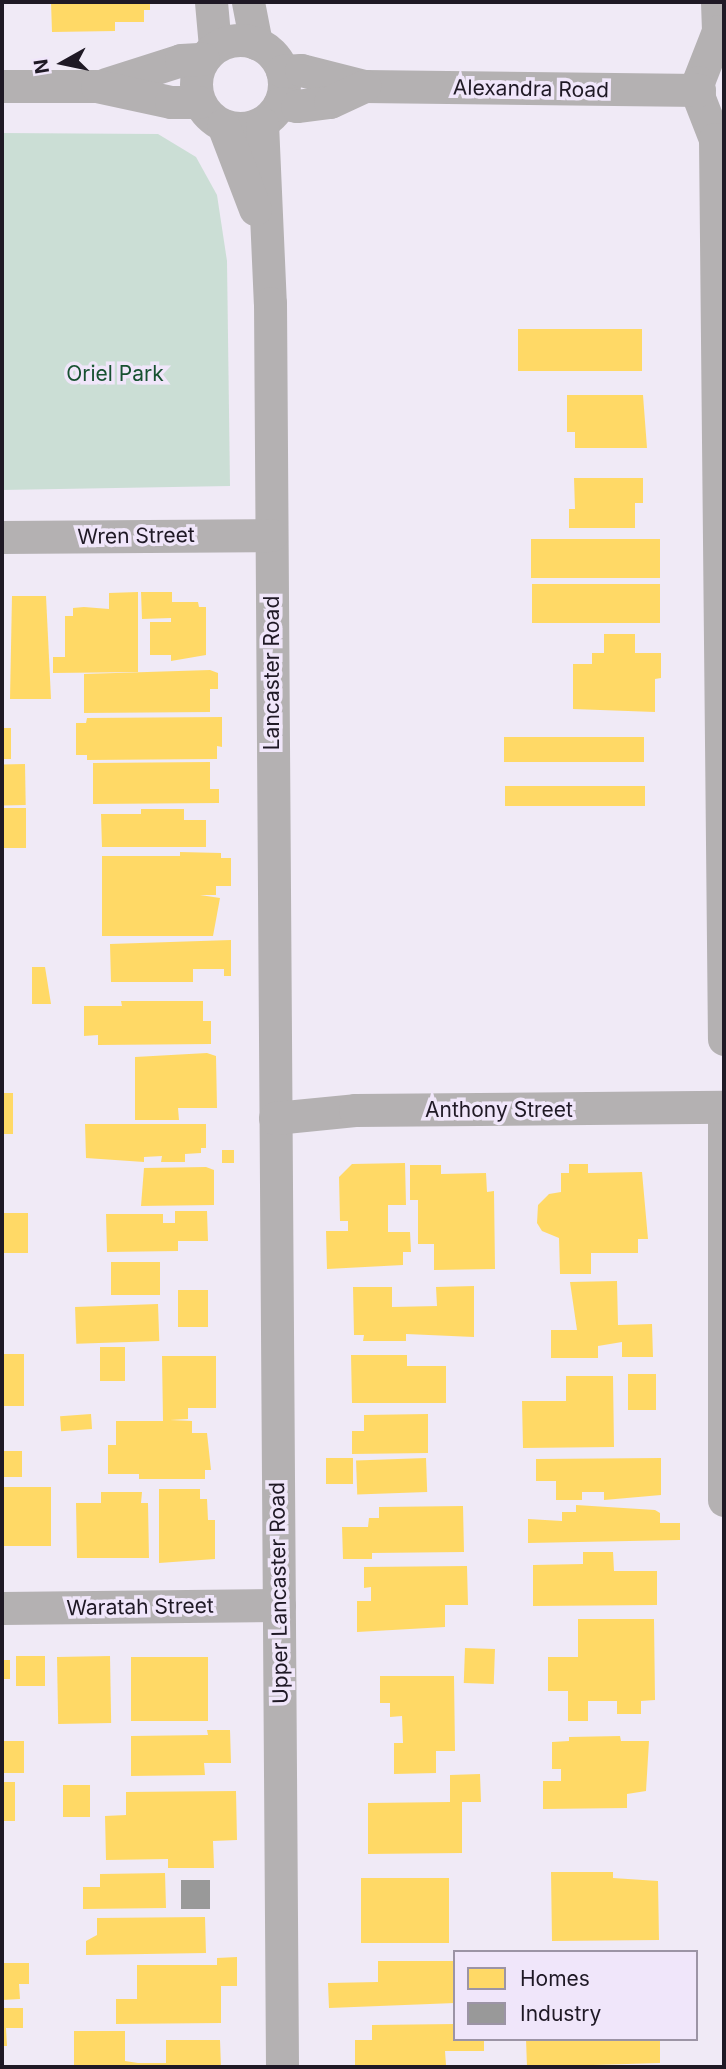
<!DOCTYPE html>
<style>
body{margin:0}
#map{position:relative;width:726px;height:2069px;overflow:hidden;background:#f0eaf6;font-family:Inter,sans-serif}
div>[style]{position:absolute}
.green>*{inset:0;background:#cbded5}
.homes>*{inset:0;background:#ffd966;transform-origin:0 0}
.industry>*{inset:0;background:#999;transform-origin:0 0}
.minor>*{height:33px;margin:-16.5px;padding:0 16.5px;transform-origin:16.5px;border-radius:16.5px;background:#b4b1b2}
.minor>.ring{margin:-16.5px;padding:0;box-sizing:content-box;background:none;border:33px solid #b4b1b2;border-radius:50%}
span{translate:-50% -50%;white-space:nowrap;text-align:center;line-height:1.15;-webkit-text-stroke:7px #f0e6fa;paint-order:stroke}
.street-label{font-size:21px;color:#1f1925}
.park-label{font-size:21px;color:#175131}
.frame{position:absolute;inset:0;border:4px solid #1f1925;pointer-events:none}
.legend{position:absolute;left:453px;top:1950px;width:245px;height:91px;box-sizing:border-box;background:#f0e6fa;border:2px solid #9c94a5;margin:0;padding:9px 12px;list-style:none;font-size:21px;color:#1f1925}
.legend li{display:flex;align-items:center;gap:14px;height:35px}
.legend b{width:35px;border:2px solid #9c94a5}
.north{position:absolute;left:28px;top:28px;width:70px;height:70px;-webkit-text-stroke:5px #f0e6fa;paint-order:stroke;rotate:261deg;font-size:19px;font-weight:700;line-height:28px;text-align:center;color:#1f1925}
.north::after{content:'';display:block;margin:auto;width:24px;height:32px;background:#1f1925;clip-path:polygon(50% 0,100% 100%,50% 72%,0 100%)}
</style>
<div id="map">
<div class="green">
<div style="clip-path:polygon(2px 133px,158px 134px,196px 157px,217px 195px,227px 261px,230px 486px,2px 490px)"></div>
</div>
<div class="homes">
<div style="clip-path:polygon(51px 2px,150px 2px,150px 10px,144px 10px,144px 22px,115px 22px,115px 31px,52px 32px)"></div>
<div style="left:642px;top:329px;width:42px;height:124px;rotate:90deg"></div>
<div style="clip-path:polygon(567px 395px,643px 395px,647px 448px,575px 448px,575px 432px,567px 432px)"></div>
<div style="clip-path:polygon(574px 478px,643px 478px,643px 503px,635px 503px,635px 528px,569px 528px,569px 509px,575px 509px)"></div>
<div style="left:531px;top:539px;width:129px;height:39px"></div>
<div style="left:532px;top:584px;width:128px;height:39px"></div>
<div style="clip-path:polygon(138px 592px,138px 672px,53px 673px,53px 657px,65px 657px,65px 616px,73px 616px,73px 608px,84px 607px,109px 609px,109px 593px)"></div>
<div style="clip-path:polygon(141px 592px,172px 592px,172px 602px,198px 602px,199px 607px,206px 607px,206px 655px,171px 661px,171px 655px,150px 655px,150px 622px,171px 622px,171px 618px,142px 619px)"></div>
<div style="clip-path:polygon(12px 596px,46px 596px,51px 699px,10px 699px)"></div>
<div style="clip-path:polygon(604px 634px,635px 634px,635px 653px,661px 653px,661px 678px,655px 679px,655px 712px,573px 709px,573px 664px,592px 664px,592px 653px,604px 653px)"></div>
<div style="clip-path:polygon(210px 670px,218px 673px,218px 689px,210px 689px,210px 712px,84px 713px,84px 674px)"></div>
<div style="clip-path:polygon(222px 717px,222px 747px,217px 746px,217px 759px,87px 760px,87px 755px,76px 755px,76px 723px,86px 723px,87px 718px)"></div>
<div style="left:2px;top:728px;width:9px;height:31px"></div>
<div style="left:644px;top:737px;width:25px;height:140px;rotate:90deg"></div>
<div style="clip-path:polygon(210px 762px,210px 789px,219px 789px,219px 803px,93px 804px,93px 763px)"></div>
<div style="left:25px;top:764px;width:41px;height:23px;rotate:89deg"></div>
<div style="left:645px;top:786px;width:20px;height:140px;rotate:90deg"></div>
<div style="left:2px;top:808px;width:24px;height:40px"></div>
<div style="clip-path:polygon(141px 809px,184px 809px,184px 820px,206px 820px,206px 847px,102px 847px,101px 814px,141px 814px)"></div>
<div style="clip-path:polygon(180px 852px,221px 853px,221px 858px,231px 858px,231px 886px,216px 886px,216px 895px,200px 895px,220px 898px,213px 936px,102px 936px,102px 856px,180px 856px)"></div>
<div style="clip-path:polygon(231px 940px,231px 976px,224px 976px,224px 969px,193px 969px,193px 982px,111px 982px,110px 944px)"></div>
<div style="clip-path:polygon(32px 967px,45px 967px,51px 1004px,32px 1004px)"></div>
<div style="clip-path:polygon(121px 1001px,203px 1001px,203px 1021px,211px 1021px,211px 1044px,98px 1045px,98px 1035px,84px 1036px,84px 1006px,122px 1006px)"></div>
<div style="clip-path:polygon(207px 1053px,216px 1056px,217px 1108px,178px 1108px,179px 1120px,135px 1120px,135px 1057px)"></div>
<div style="left:2px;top:1093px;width:11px;height:41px"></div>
<div style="clip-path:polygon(85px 1124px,206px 1124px,206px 1148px,201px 1148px,201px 1153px,185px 1154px,185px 1162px,161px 1162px,162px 1156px,144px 1157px,144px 1162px,86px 1158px)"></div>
<div style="left:222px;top:1150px;width:12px;height:13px"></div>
<div style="clip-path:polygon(405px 1163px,406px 1205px,388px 1205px,388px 1232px,410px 1232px,411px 1252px,403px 1252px,403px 1265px,327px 1269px,326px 1231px,348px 1231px,348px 1221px,340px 1221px,339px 1177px,352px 1164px)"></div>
<div style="clip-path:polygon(569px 1164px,588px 1164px,588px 1173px,642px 1172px,648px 1239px,638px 1239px,638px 1253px,591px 1253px,591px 1274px,560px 1274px,559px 1238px,542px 1231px,537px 1223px,538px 1205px,549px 1194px,561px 1192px,561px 1173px,569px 1173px)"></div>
<div style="clip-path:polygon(410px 1165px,441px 1165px,441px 1174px,486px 1173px,487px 1192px,494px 1191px,495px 1269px,434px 1270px,434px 1244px,418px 1244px,418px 1200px,410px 1200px)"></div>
<div style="clip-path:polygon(206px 1167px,214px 1170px,214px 1205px,141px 1206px,144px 1168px)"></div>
<div style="clip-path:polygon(175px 1211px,207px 1211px,208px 1241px,178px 1241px,178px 1251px,107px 1252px,106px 1214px,163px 1214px,163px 1223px,175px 1223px)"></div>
<div style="left:28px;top:1213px;width:40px;height:26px;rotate:90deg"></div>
<div style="left:111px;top:1262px;width:49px;height:33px"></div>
<div style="clip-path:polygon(617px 1281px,618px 1325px,652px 1324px,653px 1357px,622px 1357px,622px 1342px,598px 1346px,598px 1358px,551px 1358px,551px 1330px,577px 1330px,570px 1282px)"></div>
<div style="clip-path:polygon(474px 1286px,474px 1337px,406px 1334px,406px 1341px,363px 1341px,364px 1335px,354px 1335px,353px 1287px,392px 1287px,392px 1307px,437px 1306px,436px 1287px)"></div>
<div style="left:178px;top:1290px;width:30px;height:37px"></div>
<div style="left:158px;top:1304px;width:37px;height:83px;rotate:88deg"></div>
<div style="left:125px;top:1347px;width:34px;height:25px;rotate:90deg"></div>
<div style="left:2px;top:1354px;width:22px;height:52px"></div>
<div style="clip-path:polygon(351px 1355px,407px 1355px,407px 1366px,446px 1366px,446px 1403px,352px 1403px)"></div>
<div style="clip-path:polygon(162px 1356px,216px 1356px,216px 1408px,188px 1408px,188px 1419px,170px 1420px,192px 1421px,192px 1433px,207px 1433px,211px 1470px,205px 1470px,205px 1479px,139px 1479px,139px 1474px,108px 1474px,108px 1445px,116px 1445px,116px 1421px,163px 1421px)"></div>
<div style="left:656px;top:1374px;width:36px;height:28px;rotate:90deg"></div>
<div style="clip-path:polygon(566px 1376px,613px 1376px,614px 1447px,523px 1448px,522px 1401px,566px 1401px)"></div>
<div style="left:91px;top:1414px;width:15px;height:31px;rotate:86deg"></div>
<div style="clip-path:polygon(428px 1414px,428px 1453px,352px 1454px,352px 1431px,364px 1431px,364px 1415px)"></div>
<div style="left:2px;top:1451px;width:20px;height:26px"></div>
<div style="left:353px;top:1458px;width:26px;height:27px;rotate:90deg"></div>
<div style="left:426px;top:1458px;width:34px;height:70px;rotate:88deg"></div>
<div style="clip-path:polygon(661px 1458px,661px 1495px,604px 1500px,604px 1492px,582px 1492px,582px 1500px,556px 1500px,556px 1481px,536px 1481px,536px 1459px)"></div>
<div style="left:51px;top:1487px;width:59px;height:48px;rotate:90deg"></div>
<div style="clip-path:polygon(159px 1489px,200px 1489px,200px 1499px,207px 1499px,208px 1520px,215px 1520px,215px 1559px,159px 1563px)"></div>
<div style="clip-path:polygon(101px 1492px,142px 1492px,141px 1503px,148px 1503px,149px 1558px,77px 1558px,76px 1503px,101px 1503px)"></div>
<div style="clip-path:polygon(576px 1505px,655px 1510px,660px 1513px,660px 1523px,680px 1523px,680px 1540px,528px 1543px,528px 1519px,562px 1521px,562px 1512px,576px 1512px)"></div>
<div style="clip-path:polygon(463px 1506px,464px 1552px,372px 1553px,372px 1559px,343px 1559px,342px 1527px,368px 1527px,369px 1518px,379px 1518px,379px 1507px)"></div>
<div style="clip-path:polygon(583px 1552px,613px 1552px,614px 1571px,657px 1571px,657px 1605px,533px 1606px,533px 1565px,583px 1564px)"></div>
<div style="clip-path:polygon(467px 1566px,468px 1605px,445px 1605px,445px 1627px,357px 1632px,357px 1601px,371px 1601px,371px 1587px,364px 1588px,364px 1567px)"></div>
<div style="clip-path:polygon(578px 1619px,654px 1619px,655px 1700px,641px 1701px,641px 1714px,617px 1714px,617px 1701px,588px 1701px,588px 1721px,568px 1721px,568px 1691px,548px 1691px,548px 1657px,578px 1657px)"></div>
<div style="left:465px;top:1648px;width:30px;height:35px;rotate:2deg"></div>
<div style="left:16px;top:1656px;width:29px;height:30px"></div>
<div style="left:110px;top:1656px;width:67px;height:53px;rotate:89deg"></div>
<div style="left:208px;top:1657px;width:64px;height:77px;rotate:90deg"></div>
<div style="left:2px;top:1660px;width:8px;height:19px"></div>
<div style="clip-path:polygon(380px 1676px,454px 1676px,455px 1751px,436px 1751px,436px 1773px,394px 1774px,394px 1743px,403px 1743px,402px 1716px,390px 1717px,390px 1703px,380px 1703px)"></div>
<div style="clip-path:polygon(207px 1730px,230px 1730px,231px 1763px,204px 1763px,205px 1775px,131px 1776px,131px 1736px,208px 1735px)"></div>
<div style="clip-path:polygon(620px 1736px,621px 1741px,649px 1741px,646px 1791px,627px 1794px,627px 1808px,543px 1809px,543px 1781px,561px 1781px,561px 1769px,552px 1769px,552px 1742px,569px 1741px,569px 1737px)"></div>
<div style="left:2px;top:1741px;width:22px;height:32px"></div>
<div style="clip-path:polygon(480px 1774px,481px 1802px,462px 1802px,462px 1853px,368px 1854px,368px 1803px,450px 1802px,450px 1775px)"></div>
<div style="left:2px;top:1782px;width:13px;height:39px"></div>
<div style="left:90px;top:1785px;width:32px;height:27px;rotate:90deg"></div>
<div style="clip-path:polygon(236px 1791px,237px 1840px,213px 1841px,214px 1868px,168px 1868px,168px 1859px,106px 1860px,105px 1816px,126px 1815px,126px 1792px)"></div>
<div style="clip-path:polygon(551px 1872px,613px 1872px,613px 1878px,658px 1881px,659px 1940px,552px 1941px)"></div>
<div style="clip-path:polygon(165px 1873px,166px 1908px,83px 1909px,83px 1887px,100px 1887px,100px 1874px)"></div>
<div style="left:449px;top:1878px;width:65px;height:88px;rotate:90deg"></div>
<div style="clip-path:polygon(205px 1917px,206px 1953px,86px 1955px,86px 1941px,97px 1935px,97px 1918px)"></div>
<div style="clip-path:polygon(237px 1957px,237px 1986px,221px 1986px,221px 2023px,116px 2024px,116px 1999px,137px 1999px,137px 1965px,217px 1965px,217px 1958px)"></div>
<div style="clip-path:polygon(378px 1961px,455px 1961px,455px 2003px,329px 2008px,328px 1983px,378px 1982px)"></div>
<div style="clip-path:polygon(2px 1963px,29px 1963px,29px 1984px,19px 1984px,20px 1999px,2px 2000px)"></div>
<div style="clip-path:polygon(2px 2008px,23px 2008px,23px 2028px,6px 2028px,7px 2046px,2px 2046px)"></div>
<div style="clip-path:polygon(455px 2024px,455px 2039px,484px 2039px,484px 2051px,445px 2051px,446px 2065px,436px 2067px,355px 2067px,355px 2040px,372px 2040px,372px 2025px)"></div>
<div style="clip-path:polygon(74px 2031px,125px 2031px,125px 2061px,138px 2063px,166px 2063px,166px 2040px,220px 2040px,221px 2067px,74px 2067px)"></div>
<div style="clip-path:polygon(526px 2039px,660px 2039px,660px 2063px,527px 2067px)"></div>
</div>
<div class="industry">
<div style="left:210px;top:1880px;width:29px;height:29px;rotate:90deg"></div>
</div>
<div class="minor">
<div style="left:211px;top:2px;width:45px;rotate:84.9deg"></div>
<div style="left:248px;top:2px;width:42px;rotate:79deg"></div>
<div style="left:717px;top:2px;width:29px;rotate:88deg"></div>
<div style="left:718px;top:31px;width:55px;rotate:111.4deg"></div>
<div style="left:698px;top:82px;width:16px;rotate:86deg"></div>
<div style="left:699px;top:98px;width:44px;rotate:68.7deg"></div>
<div style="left:715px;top:139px;width:900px;rotate:89.43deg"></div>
<div class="ring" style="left:196px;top:40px;width:55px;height:55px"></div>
<div style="left:282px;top:71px;width:19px;rotate:-3deg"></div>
<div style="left:301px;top:70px;width:65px;rotate:14.3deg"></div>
<div style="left:364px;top:86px;width:335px;rotate:0.7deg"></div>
<div style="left:106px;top:84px;width:79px;rotate:-17.7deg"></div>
<div style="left:181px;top:60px;width:22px;rotate:-3deg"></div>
<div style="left:2px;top:86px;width:95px"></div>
<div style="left:97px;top:86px;width:76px;rotate:12.2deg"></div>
<div style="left:171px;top:102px;width:28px"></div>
<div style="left:280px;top:103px;width:17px;rotate:10deg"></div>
<div style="left:297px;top:106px;width:33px;rotate:-7deg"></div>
<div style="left:330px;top:102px;width:38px;rotate:-25deg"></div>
<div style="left:262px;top:123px;width:180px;rotate:87.5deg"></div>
<div style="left:270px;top:303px;width:1764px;rotate:89.61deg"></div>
<div style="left:223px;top:125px;width:90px;rotate:69.1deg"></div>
<div style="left:2px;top:537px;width:269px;rotate:-0.4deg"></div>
<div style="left:724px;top:1109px;width:391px;rotate:90deg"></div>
<div style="left:275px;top:1118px;width:80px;rotate:-5.7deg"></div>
<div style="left:355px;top:1110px;width:369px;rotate:-0.5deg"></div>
<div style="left:2px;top:1608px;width:277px;rotate:-0.6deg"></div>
</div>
<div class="street-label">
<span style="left:531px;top:89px;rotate:1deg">Alexandra Road</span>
<span style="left:136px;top:536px;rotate:-1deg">Wren Street</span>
<span style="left:272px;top:673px;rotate:-90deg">Lancaster Road</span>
<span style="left:499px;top:1110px">Anthony Street</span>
<span style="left:279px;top:1593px;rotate:-91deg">Upper Lancaster Road</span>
<span style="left:140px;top:1607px;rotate:-1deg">Waratah Street</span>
</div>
<div class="park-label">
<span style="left:115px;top:374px">Oriel Park</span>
</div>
<div class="frame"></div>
<ul class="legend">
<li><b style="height:19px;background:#ffd966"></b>Homes</li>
<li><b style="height:19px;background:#999"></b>Industry</li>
</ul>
<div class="north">N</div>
</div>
